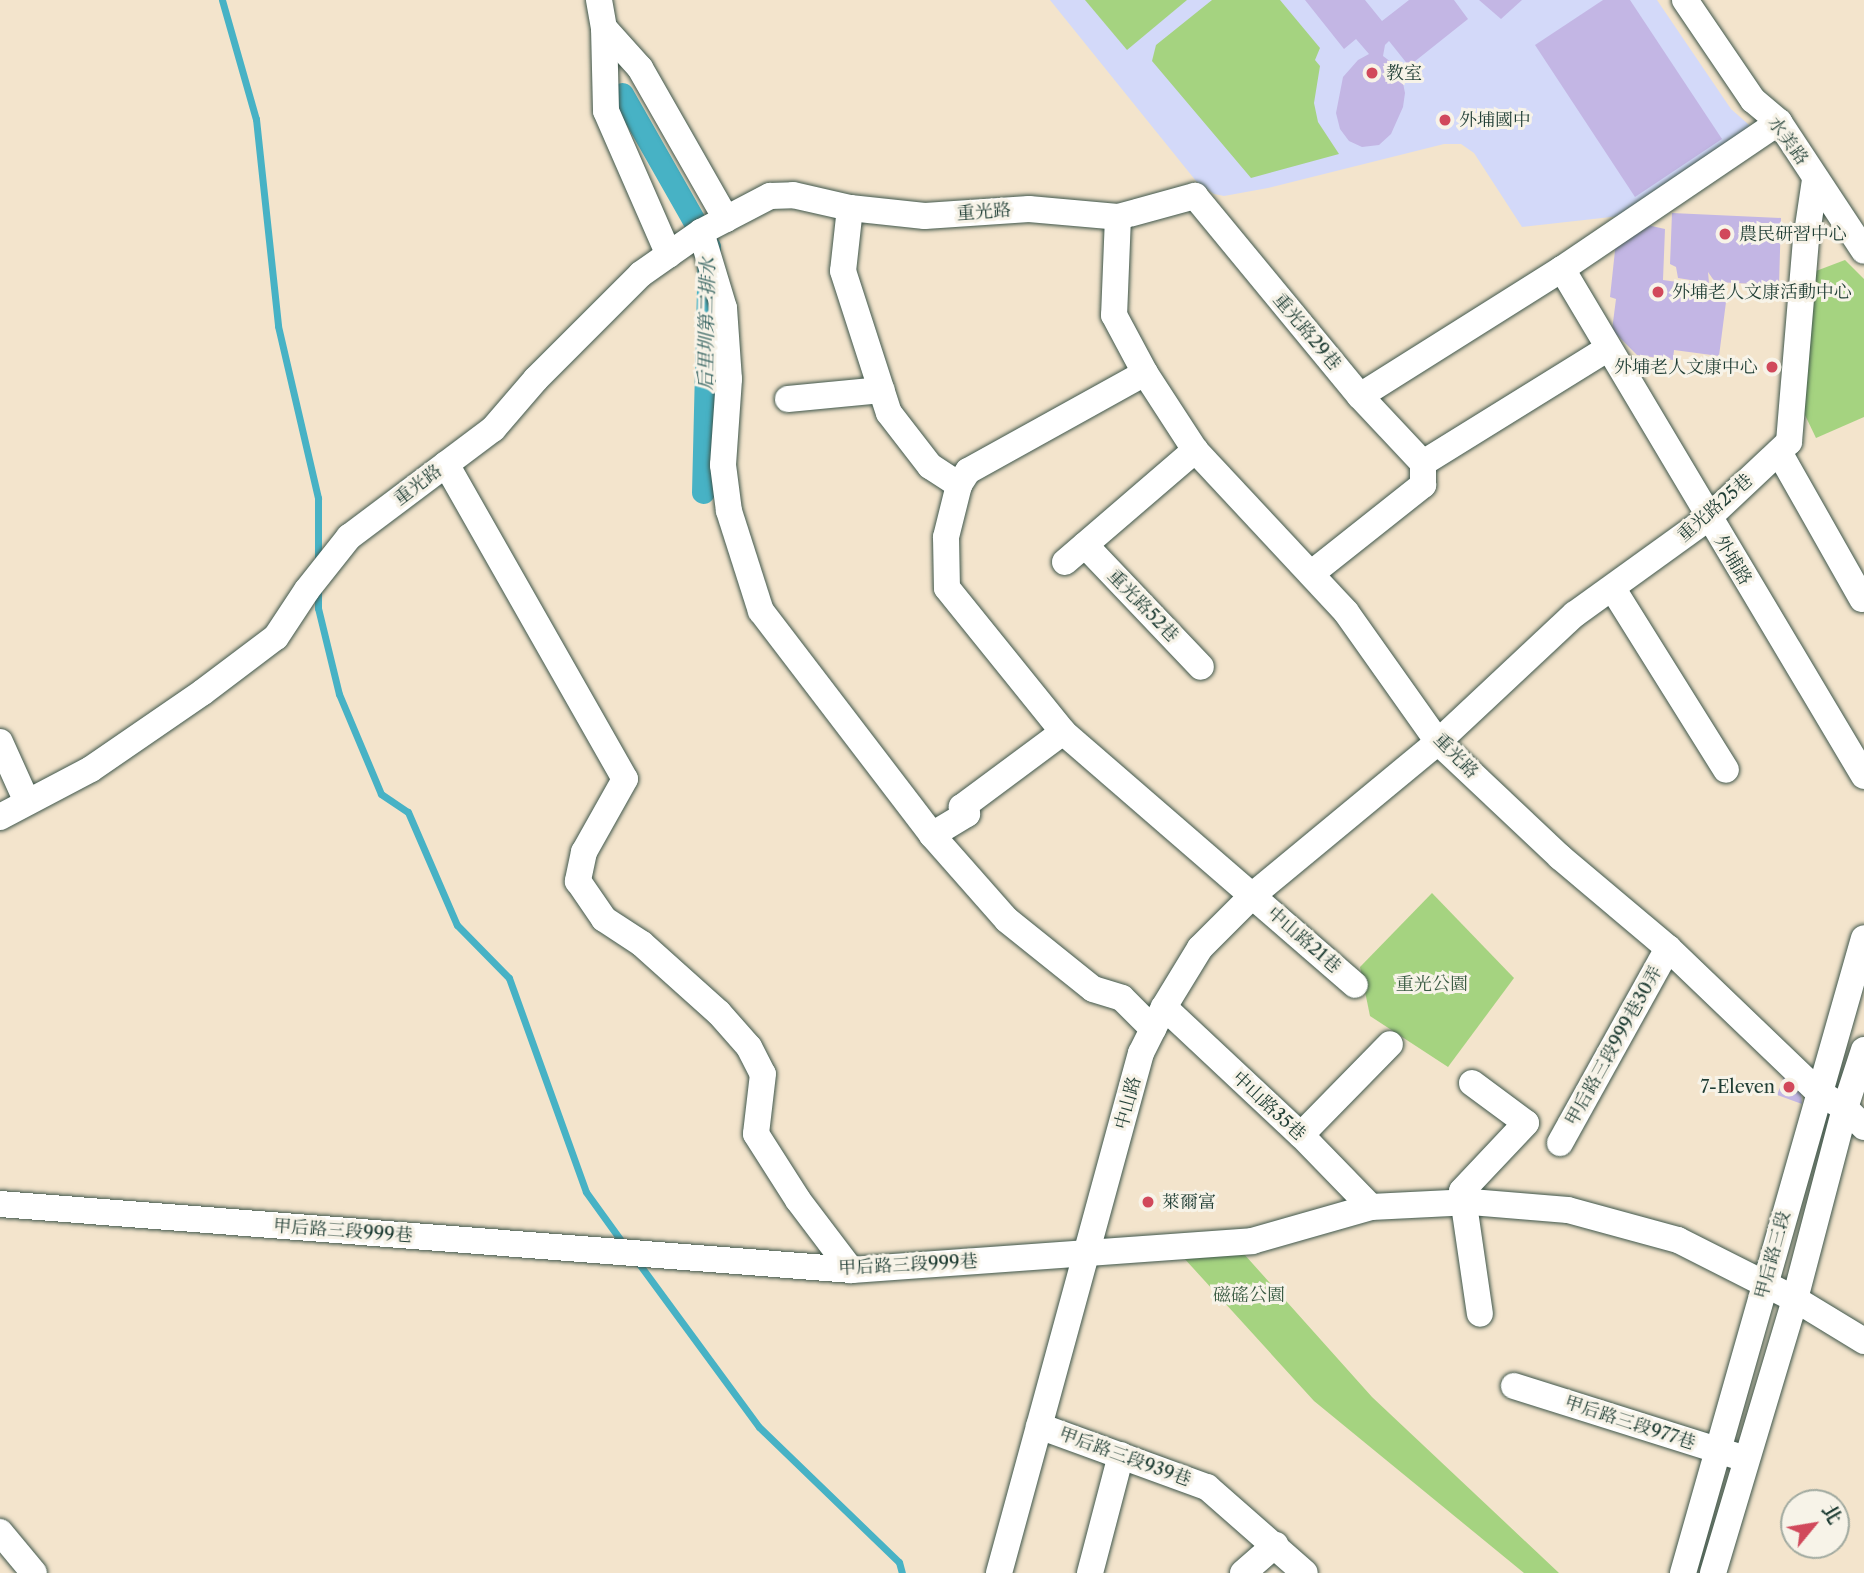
<!DOCTYPE html>
<meta charset="utf-8">
<style>
body{margin:0}
#map{position:relative;width:1864px;height:1573px;overflow:hidden;background:#f3e4cc;font-family:"Libre Caslon Text","Noto Serif TC",serif}
div>[style]{position:absolute}
.built>*{inset:0;background:#d3d9f9}
.green>*{inset:0;background:#a5d380}
.stream>*{height:7px;margin:-3.5px;padding:0 3.5px;transform-origin:3.5px;border-radius:3.5px;background:#47b2c5}
.canal>*{height:23px;margin:-11.5px;padding:0 11.5px;transform-origin:11.5px;border-radius:11.5px;background:#47b2c5}
.building>*{inset:0;background:#c3b6e4}
.roads{filter:drop-shadow(0 0 2px #3f564b) drop-shadow(0 0 2px #3f564b)}
.minor>*{height:26px;margin:-13px;padding:0 13px;transform-origin:13px;border-radius:13px;background:#fff}
.dots>*{width:19px;height:19px;translate:-50% -50%;box-sizing:border-box;border:4px solid #f7f3e8;border-radius:50%}
span{translate:-50% -50%;white-space:nowrap;text-align:center;line-height:1.15;-webkit-text-stroke:6px #f7f3e8;paint-order:stroke}
.poi-label{font-size:18px;color:#1f3d34}
.left{translate:0 -50%;text-align:left}
.right{translate:-100% -50%;text-align:right}
.street-label{font-size:18px;color:#1f3d34}
.park-label{font-size:18px;color:#3a5b43}
.water-label{font-size:19px;color:#295a58;font-style:italic}
.north{position:absolute;left:1780px;top:1489px;width:70px;height:70px;box-sizing:border-box;background:#f7f3e8;border:2px solid #a1aaa0;border-radius:50%;rotate:60deg;font-size:19px;font-weight:700;line-height:28px;text-align:center;color:#1f3d34}
.north::after{content:'';display:block;margin:auto;width:24px;height:32px;background:#d1495b;clip-path:polygon(50% 0,100% 100%,50% 72%,0 100%)}
</style>
<div id="map">
<div class="built">
<div style="clip-path:polygon(1050px 0,1657px 0,1731px 109px,1756px 131px,1620px 216px,1522px 227px,1474px 153px,1461px 144px,1444px 144px,1268px 188px,1224px 196px,1214px 194px,1196px 181px)"></div>
</div>
<div class="green">
<div style="clip-path:polygon(1085px 0,1187px 0,1127px 50px)"></div>
<div style="clip-path:polygon(1212px 0,1280px 0,1320px 48px,1315px 60px,1320px 66px,1314px 103px,1318px 122px,1339px 154px,1251px 178px,1152px 61px,1156px 45px)"></div>
<div style="clip-path:polygon(1845px 260px,1864px 279px,1864px 417px,1816px 438px,1804px 413px,1816px 271px)"></div>
<div style="clip-path:polygon(1432px 893px,1514px 978px,1448px 1067px,1370px 1016px,1360px 967px)"></div>
<div style="clip-path:polygon(1244px 1254px,1372px 1397px,1559px 1573px,1524px 1573px,1314px 1401px,1183px 1257px)"></div>
</div>
<div class="stream">
<div style="left:222px;top:0;width:124px;rotate:74.1deg"></div>
<div style="left:256px;top:119px;width:208px;rotate:83.9deg"></div>
<div style="left:278px;top:326px;width:177px;rotate:76.9deg"></div>
<div style="left:318px;top:498px;width:64px;rotate:90deg"></div>
<div style="left:318px;top:588px;width:20px;rotate:90deg"></div>
<div style="left:318px;top:608px;width:89px;rotate:76.3deg"></div>
<div style="left:339px;top:694px;width:108px;rotate:67.2deg"></div>
<div style="left:381px;top:794px;width:32px;rotate:34deg"></div>
<div style="left:408px;top:812px;width:123px;rotate:66.6deg"></div>
<div style="left:457px;top:925px;width:74px;rotate:45.5deg"></div>
<div style="left:509px;top:978px;width:227px;rotate:70.2deg"></div>
<div style="left:586px;top:1192px;width:67px;rotate:54.2deg"></div>
<div style="left:637px;top:1261px;width:206px;rotate:53.7deg"></div>
<div style="left:759px;top:1427px;width:194px;rotate:44deg"></div>
<div style="left:899px;top:1562px;width:11px;rotate:75deg"></div>
</div>
<div class="canal">
<div style="left:622px;top:94px;width:176px;rotate:60.4deg"></div>
<div style="left:709px;top:247px;width:245px;rotate:91.4deg"></div>
</div>
<div class="building">
<div style="clip-path:polygon(1305px 0,1365px 0,1382px 21px,1409px 0,1454px 0,1468px 19px,1409px 66px,1389px 41px,1385px 45px,1383px 56px,1395px 65px,1402px 78px,1405px 93px,1403px 107px,1391px 134px,1379px 145px,1362px 147px,1349px 141px,1340px 129px,1336px 113px,1343px 77px,1358px 60px,1369px 54px,1356px 39px,1344px 49px)"></div>
<div style="clip-path:polygon(1479px 0,1522px 0,1501px 19px)"></div>
<div style="clip-path:polygon(1603px 0,1630px 0,1722px 139px,1635px 197px,1535px 45px)"></div>
<div style="clip-path:polygon(1672px 213px,1781px 218px,1779px 285px,1715px 282px,1708px 272px,1709px 283px,1678px 278px,1676px 267px,1670px 264px)"></div>
<div style="clip-path:polygon(1634px 222px,1665px 229px,1663px 280px,1706px 286px,1704px 299px,1726px 302px,1719px 356px,1674px 350px,1673px 360px,1637px 355px,1612px 330px,1616px 299px,1610px 297px,1617px 232px,1633px 237px)"></div>
<div style="clip-path:polygon(1785px 1074px,1801px 1091px,1802px 1104px,1777px 1095px)"></div>
</div>
<div class="roads">
<div class="minor">
<div style="left:599px;top:0;width:28px;rotate:80deg"></div>
<div style="left:604px;top:28px;width:83px;rotate:88.6deg"></div>
<div style="left:606px;top:111px;width:157px;rotate:66.4deg"></div>
<div style="left:1685px;top:0;width:121px;rotate:55.8deg"></div>
<div style="left:1753px;top:100px;width:34px;rotate:40deg"></div>
<div style="left:1779px;top:122px;width:154px;rotate:56.6deg"></div>
<div style="left:604px;top:28px;width:54px;rotate:48deg"></div>
<div style="left:640px;top:68px;width:174px;rotate:60.3deg"></div>
<div style="left:850px;top:208px;width:63px;rotate:96.3deg"></div>
<div style="left:843px;top:271px;width:149px;rotate:72.1deg"></div>
<div style="left:889px;top:413px;width:67px;rotate:52.3deg"></div>
<div style="left:930px;top:466px;width:35px;rotate:33deg"></div>
<div style="left:1118px;top:217px;width:98px;rotate:92.3deg"></div>
<div style="left:1114px;top:315px;width:66px;rotate:61.9deg"></div>
<div style="left:1145px;top:373px;width:92px;rotate:57deg"></div>
<div style="left:1195px;top:450px;width:221px;rotate:47deg"></div>
<div style="left:1346px;top:612px;width:159px;rotate:54.7deg"></div>
<div style="left:1438px;top:742px;width:168px;rotate:43.3deg"></div>
<div style="left:1560px;top:857px;width:141px;rotate:40.1deg"></div>
<div style="left:1668px;top:948px;width:208px;rotate:43.8deg"></div>
<div style="left:1818px;top:1092px;width:31px;rotate:31deg"></div>
<div style="left:1845px;top:1108px;width:27px;rotate:45deg"></div>
<div style="left:701px;top:232px;width:79px;rotate:73.2deg"></div>
<div style="left:724px;top:308px;width:71px;rotate:86deg"></div>
<div style="left:729px;top:379px;width:86px;rotate:94deg"></div>
<div style="left:723px;top:465px;width:46px;rotate:82.6deg"></div>
<div style="left:729px;top:511px;width:105px;rotate:72.3deg"></div>
<div style="left:761px;top:611px;width:282px;rotate:52.6deg"></div>
<div style="left:932px;top:835px;width:113px;rotate:48.6deg"></div>
<div style="left:1007px;top:920px;width:110px;rotate:38.7deg"></div>
<div style="left:1093px;top:989px;width:30px;rotate:17deg"></div>
<div style="left:1122px;top:998px;width:44px;rotate:45deg"></div>
<div style="left:1562px;top:269px;width:590px;rotate:59.22deg"></div>
<div style="left:1145px;top:373px;width:202px;rotate:151deg"></div>
<div style="left:968px;top:471px;width:17px;rotate:123deg"></div>
<div style="left:959px;top:485px;width:54px;rotate:104deg"></div>
<div style="left:946px;top:537px;width:51px;rotate:88.9deg"></div>
<div style="left:947px;top:588px;width:185px;rotate:51.1deg"></div>
<div style="left:1063px;top:732px;width:386px;rotate:40.9deg"></div>
<div style="left:1360px;top:396px;width:239px;rotate:-32.2deg"></div>
<div style="left:1562px;top:269px;width:262px;rotate:-34.1deg"></div>
<div style="left:788px;top:399px;width:94px;rotate:-5.5deg"></div>
<div style="left:1779px;top:452px;width:169px;rotate:60.5deg"></div>
<div style="left:446px;top:464px;width:362px;rotate:60.4deg"></div>
<div style="left:625px;top:779px;width:84px;rotate:119.3deg"></div>
<div style="left:584px;top:852px;width:30px;rotate:102deg"></div>
<div style="left:578px;top:881px;width:46px;rotate:55.6deg"></div>
<div style="left:604px;top:919px;width:45px;rotate:33.3deg"></div>
<div style="left:642px;top:944px;width:103px;rotate:41.9deg"></div>
<div style="left:719px;top:1013px;width:45px;rotate:48.6deg"></div>
<div style="left:749px;top:1047px;width:30px;rotate:63deg"></div>
<div style="left:763px;top:1074px;width:60px;rotate:96.7deg"></div>
<div style="left:756px;top:1134px;width:78px;rotate:57.5deg"></div>
<div style="left:798px;top:1200px;width:88px;rotate:52.9deg"></div>
<div style="left:1085px;top:545px;width:168px;rotate:46.4deg"></div>
<div style="left:1065px;top:562px;width:172px;rotate:-40.7deg"></div>
<div style="left:1312px;top:573px;width:142px;rotate:-38.4deg"></div>
<div style="left:1423px;top:485px;width:22px;rotate:-90deg"></div>
<div style="left:1423px;top:463px;width:216px;rotate:-31.8deg"></div>
<div style="left:1613px;top:589px;width:213px;rotate:58deg"></div>
<div style="left:0;top:742px;width:66px;rotate:65.8deg"></div>
<div style="left:0;top:817px;width:103px;rotate:-27.8deg"></div>
<div style="left:91px;top:769px;width:136px;rotate:-34.5deg"></div>
<div style="left:203px;top:692px;width:91px;rotate:-37deg"></div>
<div style="left:276px;top:637px;width:56px;rotate:-56.6deg"></div>
<div style="left:307px;top:590px;width:68px;rotate:-51.6deg"></div>
<div style="left:349px;top:537px;width:180px;rotate:-36.9deg"></div>
<div style="left:493px;top:429px;width:66px;rotate:-49.3deg"></div>
<div style="left:536px;top:379px;width:148px;rotate:-45deg"></div>
<div style="left:641px;top:274px;width:73px;rotate:-35deg"></div>
<div style="left:701px;top:232px;width:78px;rotate:-27.6deg"></div>
<div style="left:770px;top:196px;width:23px;rotate:-2deg"></div>
<div style="left:793px;top:195px;width:58px;rotate:12.8deg"></div>
<div style="left:850px;top:208px;width:75px;rotate:6.1deg"></div>
<div style="left:925px;top:216px;width:104px;rotate:-3.9deg"></div>
<div style="left:1029px;top:209px;width:89px;rotate:5.1deg"></div>
<div style="left:1118px;top:217px;width:80px;rotate:-15.3deg"></div>
<div style="left:1195px;top:196px;width:259px;rotate:50.5deg"></div>
<div style="left:1360px;top:396px;width:92px;rotate:46.8deg"></div>
<div style="left:932px;top:835px;width:41px;rotate:-31deg"></div>
<div style="left:967px;top:814px;width:9px;rotate:-126deg"></div>
<div style="left:962px;top:807px;width:126px;rotate:-36.6deg"></div>
<div style="left:1164px;top:1007px;width:187px;rotate:43.1deg"></div>
<div style="left:1301px;top:1135px;width:100px;rotate:45.8deg"></div>
<div style="left:1472px;top:1083px;width:67px;rotate:36.5deg"></div>
<div style="left:1526px;top:1123px;width:93px;rotate:133.3deg"></div>
<div style="left:1462px;top:1191px;width:124px;rotate:81.7deg"></div>
<div style="left:1301px;top:1135px;width:127px;rotate:-45.6deg"></div>
<div style="left:1560px;top:1143px;width:223px;rotate:-61deg"></div>
<div style="left:0;top:1204px;width:854px;rotate:4.43deg"></div>
<div style="left:851px;top:1270px;width:402px;rotate:-4.1deg"></div>
<div style="left:1252px;top:1241px;width:124px;rotate:-15.9deg"></div>
<div style="left:1371px;top:1207px;width:100px;rotate:-2.9deg"></div>
<div style="left:1471px;top:1202px;width:97px;rotate:4.7deg"></div>
<div style="left:1568px;top:1210px;width:114px;rotate:15.3deg"></div>
<div style="left:1678px;top:1240px;width:131px;rotate:26.8deg"></div>
<div style="left:1795px;top:1299px;width:81px;rotate:31.3deg"></div>
<div style="left:1514px;top:1386px;width:233px;rotate:17.5deg"></div>
<div style="left:1039px;top:1426px;width:179px;rotate:20deg"></div>
<div style="left:1207px;top:1487px;width:130px;rotate:41.3deg"></div>
<div style="left:0;top:1532px;width:53px;rotate:50.3deg"></div>
<div style="left:999px;top:1573px;width:539px;rotate:-74.73deg"></div>
<div style="left:1141px;top:1053px;width:51px;rotate:-63.4deg"></div>
<div style="left:1164px;top:1007px;width:69px;rotate:-58.6deg"></div>
<div style="left:1200px;top:948px;width:75px;rotate:-45deg"></div>
<div style="left:1253px;top:895px;width:240px;rotate:-39.6deg"></div>
<div style="left:1438px;top:742px;width:187px;rotate:-43.1deg"></div>
<div style="left:1575px;top:614px;width:164px;rotate:-35.8deg"></div>
<div style="left:1708px;top:518px;width:111px;rotate:-43.2deg"></div>
<div style="left:1789px;top:442px;width:203px;rotate:-85.2deg"></div>
<div style="left:1806px;top:240px;width:61px;rotate:-81.5deg"></div>
<div style="left:1090px;top:1573px;width:122px;rotate:-75.3deg"></div>
<div style="left:1243px;top:1573px;width:43px;rotate:-41.2deg"></div>
<div style="left:1683px;top:1573px;width:660px;rotate:-74.09deg"></div>
<div style="left:1713px;top:1573px;width:286px;rotate:-73.3deg"></div>
<div style="left:1795px;top:1299px;width:197px;rotate:-75.3deg"></div>
<div style="left:1845px;top:1108px;width:61px;rotate:-71.9deg"></div>
</div>
</div>
<div class="dots">
<div style="left:1372px;top:73px;background:#d1495b"></div>
<div style="left:1445px;top:120px;background:#d1495b"></div>
<div style="left:1725px;top:234px;background:#d1495b"></div>
<div style="left:1658px;top:292px;background:#d1495b"></div>
<div style="left:1772px;top:367px;background:#d1495b"></div>
<div style="left:1789px;top:1087px;background:#d1495b"></div>
<div style="left:1148px;top:1202px;background:#d1495b"></div>
</div>
<div class="poi-label">
<span class="left" style="left:1386px;top:73px">教室</span>
<span class="left" style="left:1459px;top:120px">外埔國中</span>
<span class="left" style="left:1739px;top:234px">農民研習中心</span>
<span class="left" style="left:1672px;top:292px">外埔老人文康活動中心</span>
<span class="right" style="left:1758px;top:367px">外埔老人文康中心</span>
<span class="right" style="left:1775px;top:1087px">7-Eleven</span>
<span class="left" style="left:1162px;top:1202px">萊爾富</span>
</div>
<div class="street-label">
<span style="left:1788px;top:141px;rotate:54deg">水美路</span>
<span style="left:984px;top:212px;rotate:-4deg">重光路</span>
<span style="left:1307px;top:332px;rotate:50deg">重光路29巷</span>
<span style="left:418px;top:485px;rotate:-37deg">重光路</span>
<span style="left:1715px;top:508px;rotate:-41deg">重光路25巷</span>
<span style="left:1733px;top:560px;rotate:59deg">外埔路</span>
<span style="left:1143px;top:606px;rotate:46deg">重光路52巷</span>
<span style="left:1456px;top:756px;rotate:46deg">重光路</span>
<span style="left:1304px;top:940px;rotate:41deg">中山路21巷</span>
<span style="left:1614px;top:1046px;rotate:-61deg">甲后路三段999巷30弄</span>
<span style="left:1128px;top:1103px;rotate:-75deg">中山路</span>
<span style="left:1269px;top:1106px;rotate:43deg">中山路35巷</span>
<span style="left:343px;top:1231px;rotate:4deg">甲后路三段999巷</span>
<span style="left:1773px;top:1255px;rotate:-75deg">甲后路三段</span>
<span style="left:908px;top:1265px;rotate:-3deg">甲后路三段999巷</span>
<span style="left:1630px;top:1423px;rotate:18deg">甲后路三段977巷</span>
<span style="left:1125px;top:1457px;rotate:20deg">甲后路三段939巷</span>
</div>
<div class="park-label">
<span style="left:1432px;top:984px">重光公園</span>
<span style="left:1249px;top:1295px">磁磘公園</span>
</div>
<div class="water-label">
<span style="left:707px;top:324px;rotate:-89deg">后里圳第二排水</span>
</div>
<div class="north">北</div>
</div>
